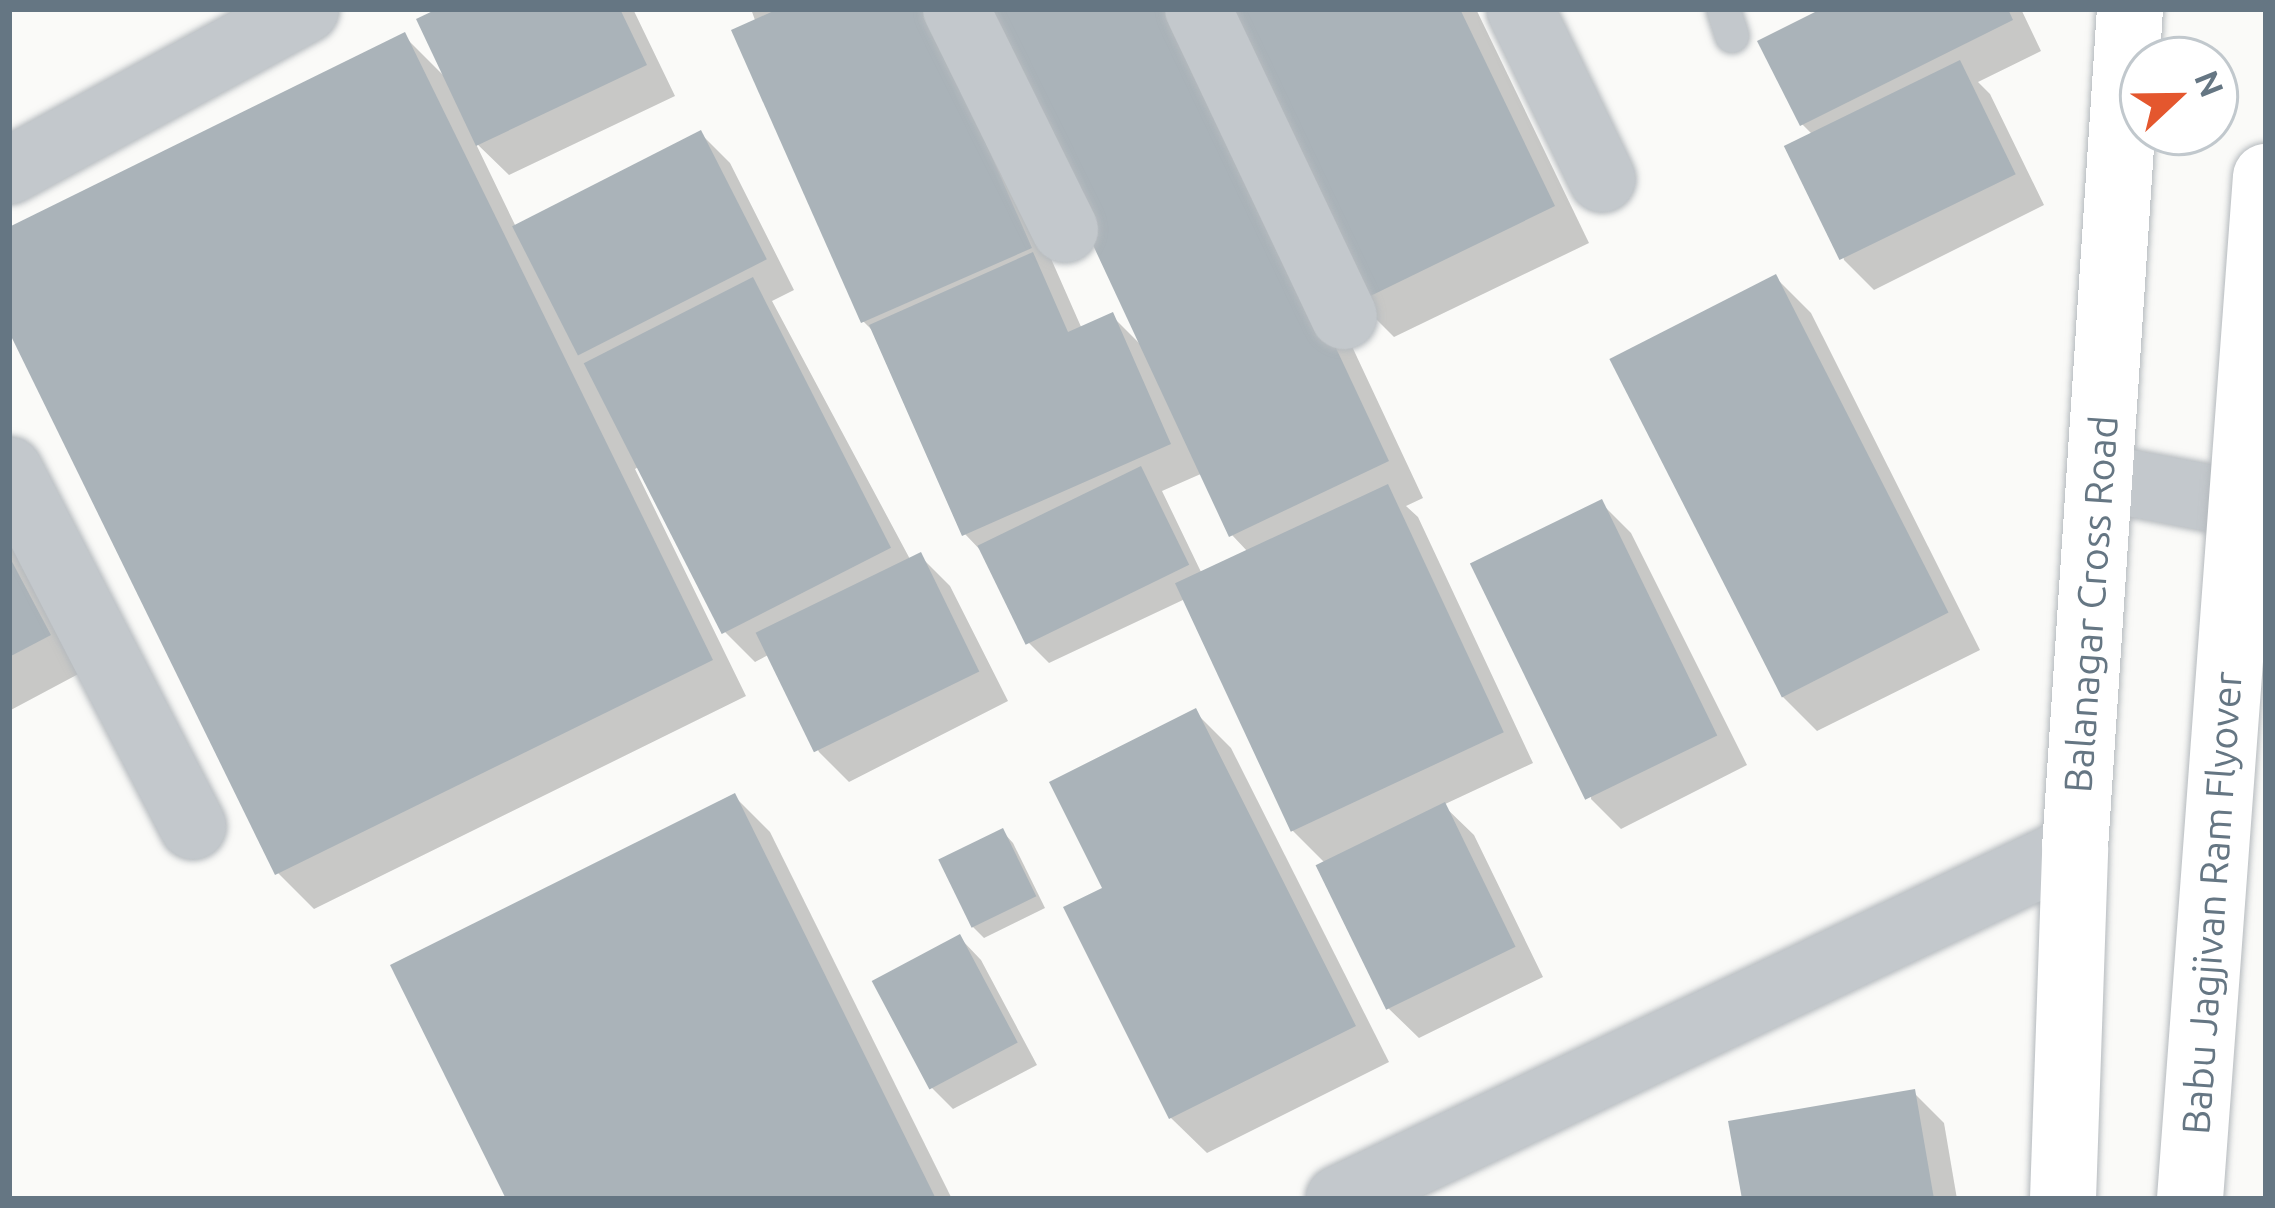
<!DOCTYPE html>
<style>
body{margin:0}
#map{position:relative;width:2275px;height:1208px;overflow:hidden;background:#fafaf8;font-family:Ubuntu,sans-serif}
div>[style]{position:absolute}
.shadow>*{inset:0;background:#0003}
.building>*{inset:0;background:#aab3b9;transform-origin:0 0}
.roads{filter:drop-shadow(0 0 3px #b5babe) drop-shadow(0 0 3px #b5babe)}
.service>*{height:33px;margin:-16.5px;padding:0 16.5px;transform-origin:16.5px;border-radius:16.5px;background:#c3c8cc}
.minor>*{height:66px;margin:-33px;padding:0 33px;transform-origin:33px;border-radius:33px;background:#c3c8cc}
.primary>*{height:66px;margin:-33px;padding:0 33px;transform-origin:33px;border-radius:33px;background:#fff}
.bridges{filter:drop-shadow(0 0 3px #b5babe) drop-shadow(0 0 3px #b5babe)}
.primary-bridge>*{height:66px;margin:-33px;padding:0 33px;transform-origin:33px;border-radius:33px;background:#fff}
span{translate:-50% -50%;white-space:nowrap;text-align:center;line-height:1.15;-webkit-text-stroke:12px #fff;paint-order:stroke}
.street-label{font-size:39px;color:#657683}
.frame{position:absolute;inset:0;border:12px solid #657683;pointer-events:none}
.north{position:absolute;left:2119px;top:36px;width:120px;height:120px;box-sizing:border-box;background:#fff;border:3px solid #c1c8cd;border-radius:50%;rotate:68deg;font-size:33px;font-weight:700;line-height:48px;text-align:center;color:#657683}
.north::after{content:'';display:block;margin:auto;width:42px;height:54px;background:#e4572e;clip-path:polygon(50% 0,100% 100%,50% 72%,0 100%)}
</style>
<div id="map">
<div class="shadow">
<div style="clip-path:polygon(444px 9px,633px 9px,675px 96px,509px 175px,475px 142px,516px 227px,700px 133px,730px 163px,794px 290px,772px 301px,911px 561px,920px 556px,950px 586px,1008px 701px,849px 782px,819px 752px,770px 654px,755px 662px,725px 632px,640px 466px,635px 469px,746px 696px,314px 909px,278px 873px,9px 326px,9px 230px,404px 36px,446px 78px)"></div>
<div style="clip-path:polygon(evenodd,751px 9px,941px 9px,1082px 329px,1112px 316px,1142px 346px,1194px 9px,1423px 498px,1406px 506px,1418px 517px,1533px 763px,1443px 805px,1474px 835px,1543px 977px,1419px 1038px,1388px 1008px,1325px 863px,1293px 831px,1185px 599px,1049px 663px,1027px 641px,985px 555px,965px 534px,877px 335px,863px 321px,751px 9px,1203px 473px,1232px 535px,1248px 552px,1202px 574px,1162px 491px,1203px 473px)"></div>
<div style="clip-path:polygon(1216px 9px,1476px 9px,1589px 243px,1394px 337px,1358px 301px)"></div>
<div style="clip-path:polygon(1828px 9px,2021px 9px,2041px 51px,1978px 82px,1990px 94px,2044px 205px,1874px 290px,1844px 260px,1814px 136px,1802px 124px)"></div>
<div style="clip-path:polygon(1775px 277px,1811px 313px,1980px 650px,1817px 731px,1781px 695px)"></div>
<div style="clip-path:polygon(1601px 503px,1631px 533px,1747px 765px,1621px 829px,1591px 799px)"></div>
<div style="clip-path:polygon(9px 529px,84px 671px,9px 711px)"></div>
<div style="clip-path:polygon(1195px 712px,1231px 748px,1389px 1062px,1207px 1153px,1171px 1118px,1106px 889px)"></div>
<div style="clip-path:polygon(734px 796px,770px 832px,952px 1199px,509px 1199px)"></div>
<div style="clip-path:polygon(1003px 832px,1013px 843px,1045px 908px,984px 938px,973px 927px)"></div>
<div style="clip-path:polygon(960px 938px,981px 960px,1037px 1065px,953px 1109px,931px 1087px)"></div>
<div style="clip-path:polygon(1914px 1093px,1944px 1123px,1957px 1199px,1745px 1199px)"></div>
</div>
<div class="building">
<div style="clip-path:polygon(437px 9px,620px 9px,647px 65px,476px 146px,416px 19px)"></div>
<div style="clip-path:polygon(778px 9px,927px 9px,1032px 248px,861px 323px,731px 30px)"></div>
<div style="clip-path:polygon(983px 9px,1177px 9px,1389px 461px,1229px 537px)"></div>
<div style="clip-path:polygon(1213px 9px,1460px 9px,1555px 206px,1356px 303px)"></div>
<div style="clip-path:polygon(1821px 9px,2008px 9px,2013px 20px,1800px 126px,1757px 41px)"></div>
<div style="clip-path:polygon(405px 32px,713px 660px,275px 875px,9px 332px,9px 227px)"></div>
<div style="left:1960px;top:60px;width:127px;height:196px;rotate:64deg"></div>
<div style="left:701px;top:130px;width:145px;height:212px;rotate:63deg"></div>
<div style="clip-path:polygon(1033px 252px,1068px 332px,1113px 312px,1171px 444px,962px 536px,869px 325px)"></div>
<div style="left:1776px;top:274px;width:380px;height:187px;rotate:63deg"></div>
<div style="left:753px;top:277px;width:304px;height:190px;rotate:63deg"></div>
<div style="left:1141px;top:466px;width:110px;height:182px;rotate:64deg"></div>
<div style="left:1388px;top:484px;width:274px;height:235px;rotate:65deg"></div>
<div style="left:1602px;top:499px;width:263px;height:147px;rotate:64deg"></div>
<div style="left:921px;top:552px;width:133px;height:184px;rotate:64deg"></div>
<div style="clip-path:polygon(9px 556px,51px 635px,9px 657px)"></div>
<div style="clip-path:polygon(1196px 708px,1356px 1026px,1169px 1119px,1063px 907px,1102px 888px,1049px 782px)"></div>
<div style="clip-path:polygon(735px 793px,936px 1199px,506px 1199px,390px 965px)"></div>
<div style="left:1445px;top:802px;width:161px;height:144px;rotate:64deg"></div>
<div style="left:1003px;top:828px;width:76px;height:72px;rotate:64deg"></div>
<div style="left:960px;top:934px;width:123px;height:100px;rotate:62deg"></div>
<div style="clip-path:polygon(1915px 1089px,1934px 1199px,1742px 1199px,1728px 1121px)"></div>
</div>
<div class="roads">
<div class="service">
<div style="left:1723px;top:9px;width:28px;rotate:72deg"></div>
</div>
<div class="minor">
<div style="left:956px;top:9px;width:246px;rotate:63.7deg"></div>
<div style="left:1198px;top:9px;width:340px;rotate:64.6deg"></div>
<div style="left:1520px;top:9px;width:189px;rotate:64.2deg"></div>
<div style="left:9px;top:171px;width:338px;rotate:-28.6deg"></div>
<div style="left:9px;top:470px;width:401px;rotate:62.7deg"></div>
<div style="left:2099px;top:477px;width:170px;rotate:10.8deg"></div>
<div style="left:1339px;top:1199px;width:815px;rotate:-25.5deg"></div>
</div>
<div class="primary">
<div style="left:2063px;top:1199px;width:351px;rotate:-88deg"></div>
<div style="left:2075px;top:848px;width:841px;rotate:-86.25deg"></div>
</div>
</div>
<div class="bridges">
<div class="primary-bridge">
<div style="left:2190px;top:1199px;width:1025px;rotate:-85.75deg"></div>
</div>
</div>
<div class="street-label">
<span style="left:2091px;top:604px;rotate:-86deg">Balanagar Cross Road</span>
<span style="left:2212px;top:903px;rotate:-86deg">Babu Jagjivan Ram Flyover</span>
</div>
<div class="frame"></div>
<div class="north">N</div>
</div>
